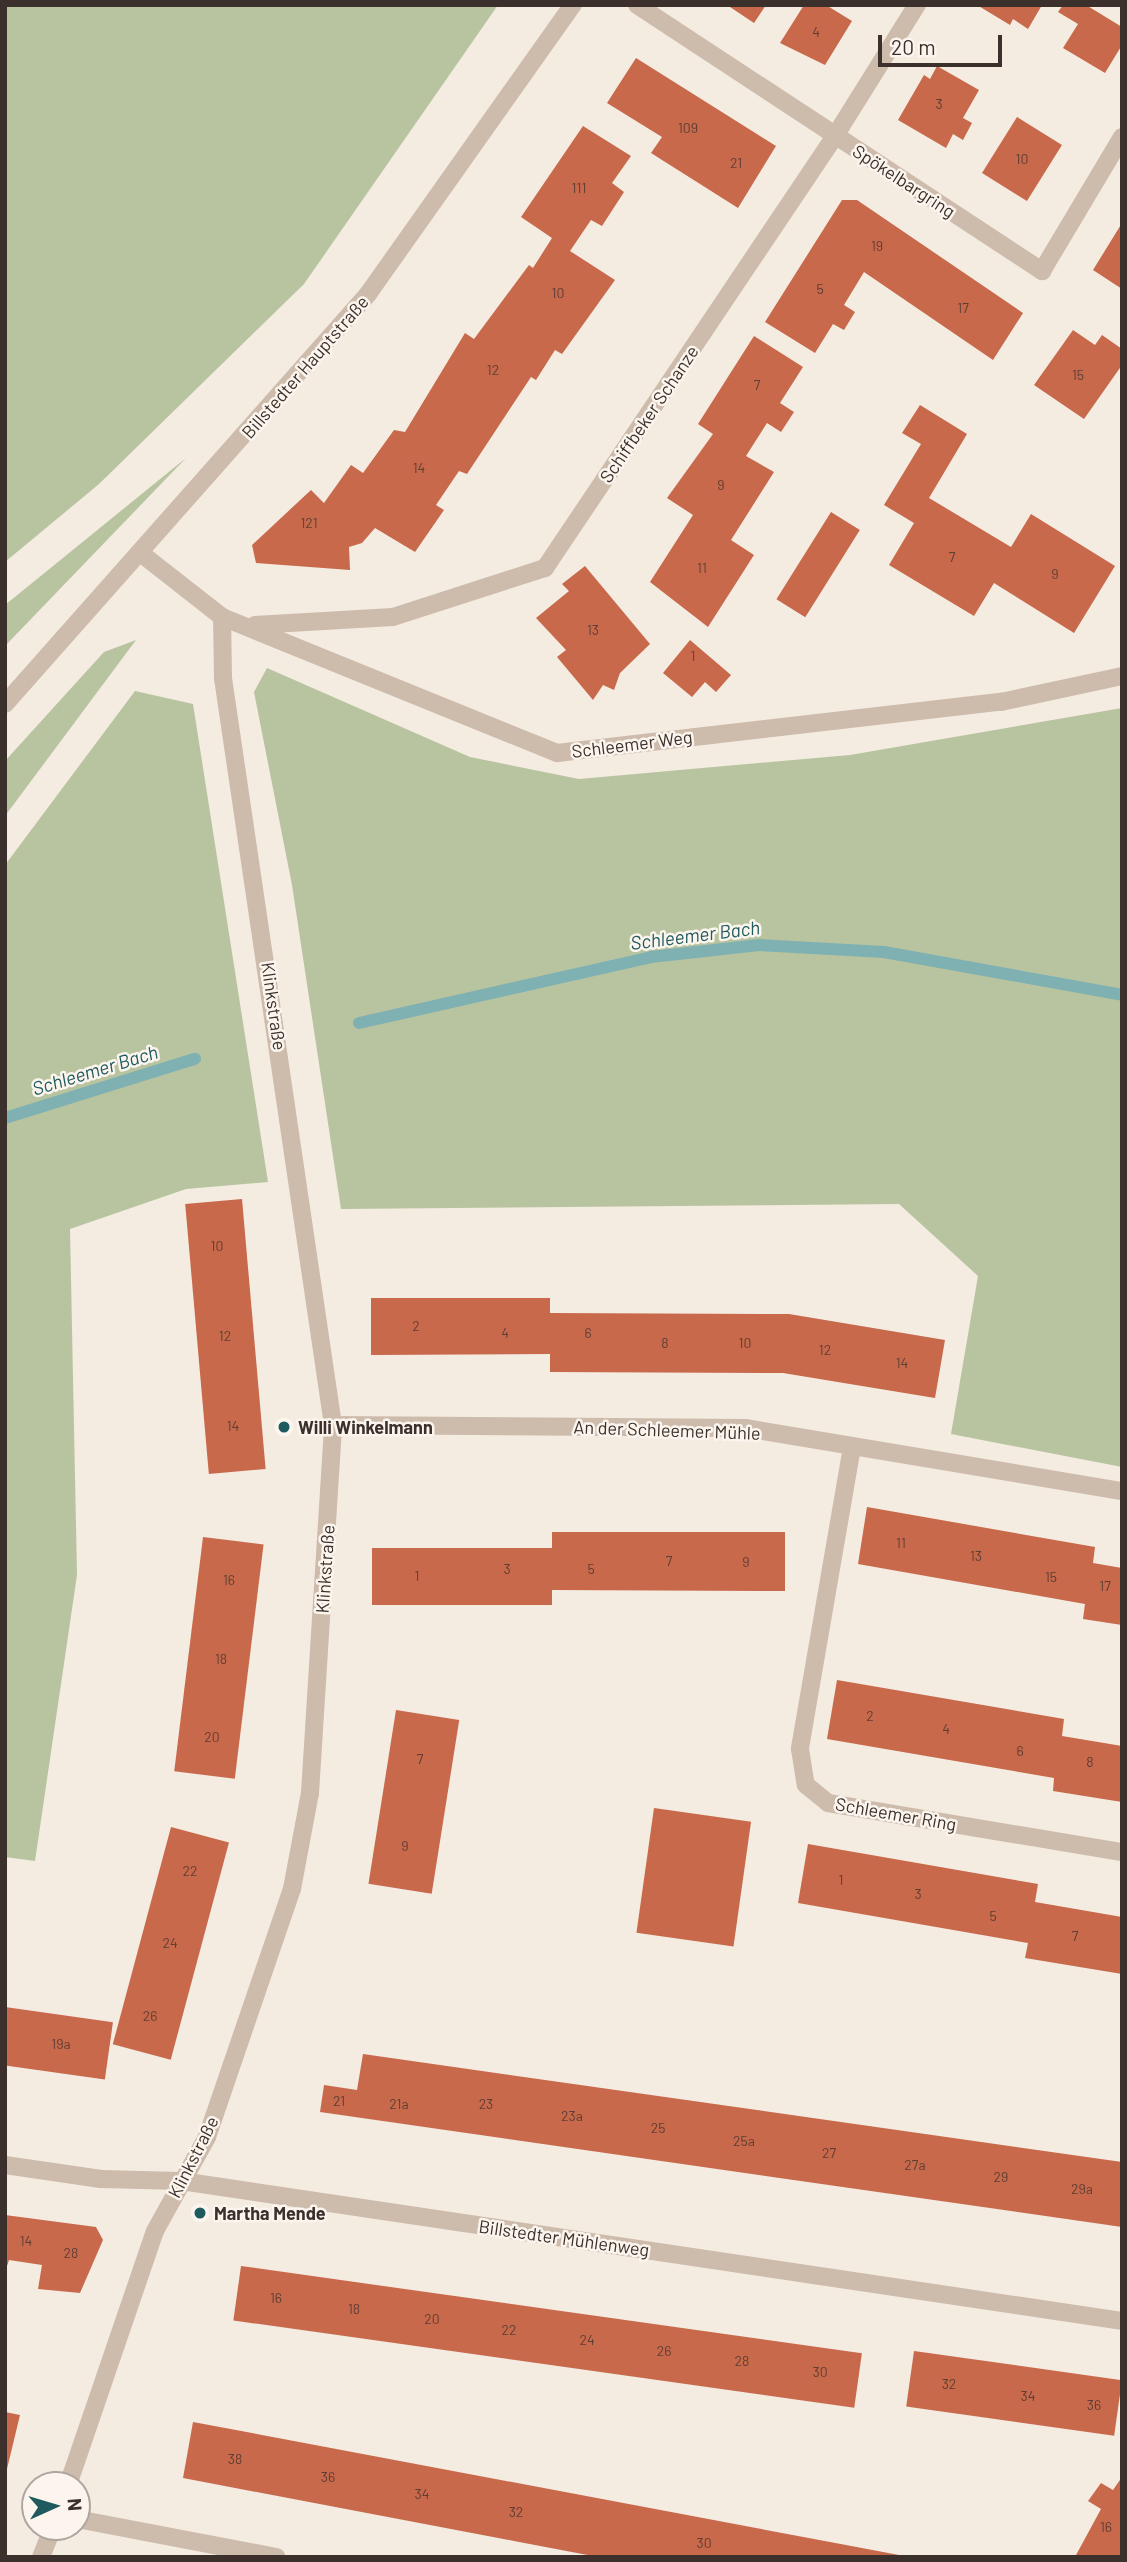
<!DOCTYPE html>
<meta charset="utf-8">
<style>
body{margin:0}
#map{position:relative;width:1127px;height:2562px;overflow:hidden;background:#f4ebe1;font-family:Barlow,sans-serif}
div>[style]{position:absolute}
.green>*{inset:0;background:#b8c4a0}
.stream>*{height:12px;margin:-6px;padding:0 6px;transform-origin:6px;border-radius:6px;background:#7fb0b2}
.building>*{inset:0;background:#c8694b;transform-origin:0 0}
.minor>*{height:18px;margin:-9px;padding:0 9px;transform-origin:9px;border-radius:9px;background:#cdbbac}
.dots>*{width:19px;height:19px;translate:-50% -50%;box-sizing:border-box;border:4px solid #fbf5ee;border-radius:50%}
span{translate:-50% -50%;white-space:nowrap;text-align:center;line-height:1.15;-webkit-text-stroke:5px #fbf5ee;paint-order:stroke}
.number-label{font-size:14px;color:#5e3e33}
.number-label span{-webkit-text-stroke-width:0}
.street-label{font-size:18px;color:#3b302b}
.poi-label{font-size:18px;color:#3b302b;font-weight:700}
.left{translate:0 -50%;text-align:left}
.water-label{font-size:19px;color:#1f5a5e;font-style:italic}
.frame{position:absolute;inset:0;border:7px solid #3b302b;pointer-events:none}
.north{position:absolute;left:21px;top:2471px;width:70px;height:70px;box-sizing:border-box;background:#fbf5ee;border:2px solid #aea6a0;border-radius:50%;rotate:86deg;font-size:19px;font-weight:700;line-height:28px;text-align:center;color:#3b302b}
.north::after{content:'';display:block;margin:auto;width:24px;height:32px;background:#1f5a5e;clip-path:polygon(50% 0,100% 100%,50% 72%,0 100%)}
.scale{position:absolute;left:878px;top:35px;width:124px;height:32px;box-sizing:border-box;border:4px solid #3b302b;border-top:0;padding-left:9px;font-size:21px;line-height:24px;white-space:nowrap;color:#3b302b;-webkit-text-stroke:5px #fbf5ee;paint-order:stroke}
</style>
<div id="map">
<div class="green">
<div style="clip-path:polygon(5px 5px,498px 5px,304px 284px,99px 484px,5px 562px)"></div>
<div style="clip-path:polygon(186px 458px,5px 646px,5px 605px)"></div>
<div style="clip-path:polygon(136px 640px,5px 816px,5px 761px,104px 652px)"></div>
<div style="clip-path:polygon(267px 668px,470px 757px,579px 779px,850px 755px,1122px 708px,1122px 1467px,951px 1434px,978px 1276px,899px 1204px,341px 1209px,292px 885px,254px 692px)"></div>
<div style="clip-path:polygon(135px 691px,193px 704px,268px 1182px,186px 1189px,70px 1229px,77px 1575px,35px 1861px,5px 1857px,5px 865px)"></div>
</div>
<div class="stream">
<div style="left:359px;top:1023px;width:299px;rotate:-12.7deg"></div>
<div style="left:651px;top:957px;width:109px;rotate:-6.3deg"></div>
<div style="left:759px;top:945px;width:125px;rotate:3.2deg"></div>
<div style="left:884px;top:952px;width:242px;rotate:10.2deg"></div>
<div style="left:5px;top:1118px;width:199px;rotate:-17.3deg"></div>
</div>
<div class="building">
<div style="clip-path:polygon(727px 5px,766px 5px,754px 23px)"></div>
<div style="clip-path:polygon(804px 5px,826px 5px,852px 21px,825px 65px,780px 43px)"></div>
<div style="clip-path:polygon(977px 5px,1042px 5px,1028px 29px,1013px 19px,1010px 25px)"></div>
<div style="clip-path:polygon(1063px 5px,1086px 5px,1122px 27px,1122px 45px,1105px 73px,1063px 48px,1078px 24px,1058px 12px)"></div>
<div style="clip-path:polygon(636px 58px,776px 146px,738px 208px,651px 153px,662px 137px,607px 103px)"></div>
<div style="clip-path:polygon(937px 66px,979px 90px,963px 118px,972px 123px,963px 140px,953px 134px,946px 148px,898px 120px,924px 75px,930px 79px)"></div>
<div style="left:1017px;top:117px;width:53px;height:66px;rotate:32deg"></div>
<div style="clip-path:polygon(583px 126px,631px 156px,612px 183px,624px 192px,602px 226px,591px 220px,570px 251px,615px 280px,562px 354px,555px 350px,536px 380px,531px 377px,467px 474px,459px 471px,436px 505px,444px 510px,415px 552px,375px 528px,362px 543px,349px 547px,350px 570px,256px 563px,252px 545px,311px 490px,324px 503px,351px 465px,363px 473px,394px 430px,405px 432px,465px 333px,474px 339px,529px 265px,533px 268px,552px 238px,521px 217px)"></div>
<div style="clip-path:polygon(842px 200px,857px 200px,1023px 313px,993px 360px,864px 272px,844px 305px,855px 312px,844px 330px,833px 324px,815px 353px,765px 322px)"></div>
<div style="clip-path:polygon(1122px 223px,1122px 289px,1093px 270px)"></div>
<div style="clip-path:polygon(1073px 330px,1095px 345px,1102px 335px,1122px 349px,1122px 365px,1084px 419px,1034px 385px)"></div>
<div style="clip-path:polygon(754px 336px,803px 367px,780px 403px,794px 412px,781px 432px,767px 423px,746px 456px,774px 472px,731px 540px,754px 555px,708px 627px,650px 582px,693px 515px,667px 498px,713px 434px,698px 424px)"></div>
<div style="clip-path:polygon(920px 405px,967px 434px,929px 498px,1011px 547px,1031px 514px,1115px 566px,1074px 633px,994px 583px,974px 616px,889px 565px,914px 523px,884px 505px,921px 444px,902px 433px)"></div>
<div style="left:831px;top:512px;width:34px;height:103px;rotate:32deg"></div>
<div style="clip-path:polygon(585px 566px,650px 644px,620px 673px,614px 690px,603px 685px,593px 700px,557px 657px,566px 650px,536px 618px,569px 591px,562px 584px)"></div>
<div style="clip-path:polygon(690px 640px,731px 675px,716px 692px,705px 682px,692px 697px,663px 673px)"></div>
<div style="left:242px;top:1199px;width:271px;height:57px;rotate:85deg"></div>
<div style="clip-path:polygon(371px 1298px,550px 1298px,550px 1313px,789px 1314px,945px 1340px,935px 1398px,783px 1373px,550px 1372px,550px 1354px,371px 1355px)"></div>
<div style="clip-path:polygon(867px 1507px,1095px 1547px,1093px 1563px,1122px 1568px,1122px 1625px,1083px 1619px,1085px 1604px,858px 1564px)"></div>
<div style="clip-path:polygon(552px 1532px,785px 1532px,785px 1591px,552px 1590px,552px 1605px,372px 1605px,372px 1548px,552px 1548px)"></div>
<div style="left:203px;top:1537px;width:61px;height:236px;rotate:7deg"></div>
<div style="clip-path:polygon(837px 1680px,1064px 1719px,1062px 1736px,1122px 1746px,1122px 1802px,1053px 1791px,1054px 1778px,827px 1739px)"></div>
<div style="left:396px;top:1710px;width:64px;height:176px;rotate:9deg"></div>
<div style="left:654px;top:1808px;width:98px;height:126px;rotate:8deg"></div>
<div style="left:171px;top:1827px;width:60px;height:225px;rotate:15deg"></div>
<div style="clip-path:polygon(808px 1844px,1038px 1884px,1035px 1902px,1122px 1917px,1122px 1974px,1025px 1958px,1028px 1943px,798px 1903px)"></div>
<div style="left:5px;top:2007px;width:109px;height:58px;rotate:8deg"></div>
<div style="clip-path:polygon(363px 2054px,1122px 2162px,1122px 2227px,320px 2112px,324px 2085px,357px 2090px)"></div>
<div style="clip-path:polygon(5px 2215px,96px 2227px,103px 2240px,80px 2293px,38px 2289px,42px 2265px,9px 2260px,5px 2272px)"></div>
<div style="left:241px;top:2266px;width:627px;height:55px;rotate:8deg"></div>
<div style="left:914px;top:2351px;width:210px;height:56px;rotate:8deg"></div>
<div style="clip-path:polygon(5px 2412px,20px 2415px,6px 2473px,5px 2473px)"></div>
<div style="clip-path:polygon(193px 2422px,899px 2555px,899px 2557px,598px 2557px,183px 2478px)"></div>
<div style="clip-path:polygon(1122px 2477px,1122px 2557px,1075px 2557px,1101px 2509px,1088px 2501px,1101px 2483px,1113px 2490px)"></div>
</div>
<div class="minor">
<div style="left:637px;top:5px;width:485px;rotate:33.3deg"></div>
<div style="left:1042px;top:271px;width:156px;rotate:-59.2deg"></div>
<div style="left:143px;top:555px;width:100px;rotate:38.1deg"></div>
<div style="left:222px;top:617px;width:362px;rotate:22.1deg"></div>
<div style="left:557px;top:753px;width:447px;rotate:-6.6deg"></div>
<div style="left:1001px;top:702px;width:124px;rotate:-12.1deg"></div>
<div style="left:255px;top:625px;width:138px;rotate:-3.3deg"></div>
<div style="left:393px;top:617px;width:160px;rotate:-17.9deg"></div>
<div style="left:545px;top:568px;width:520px;rotate:-56.13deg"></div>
<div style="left:835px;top:136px;width:155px;rotate:-58deg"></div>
<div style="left:5px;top:704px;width:548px;rotate:-48.48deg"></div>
<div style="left:368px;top:294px;width:354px;rotate:-54.7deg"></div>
<div style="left:333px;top:1425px;width:412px;rotate:0.4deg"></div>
<div style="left:745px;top:1428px;width:382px;rotate:9.5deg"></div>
<div style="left:852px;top:1447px;width:306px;rotate:99.8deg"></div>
<div style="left:800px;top:1749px;width:36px;rotate:81deg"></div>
<div style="left:806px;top:1785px;width:28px;rotate:39deg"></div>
<div style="left:828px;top:1803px;width:298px;rotate:9.5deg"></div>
<div style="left:5px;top:2165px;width:97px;rotate:8.3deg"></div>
<div style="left:101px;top:2179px;width:80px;rotate:1.4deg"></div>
<div style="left:181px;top:2181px;width:951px;rotate:8.46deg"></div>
<div style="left:68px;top:2485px;width:268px;rotate:-71.1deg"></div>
<div style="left:155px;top:2231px;width:107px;rotate:-61deg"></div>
<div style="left:207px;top:2137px;width:262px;rotate:-71.1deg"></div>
<div style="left:292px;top:1889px;width:98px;rotate:-79.4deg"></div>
<div style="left:310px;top:1793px;width:369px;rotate:-86.4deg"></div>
<div style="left:333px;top:1425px;width:755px;rotate:-98.38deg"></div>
<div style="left:223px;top:678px;width:61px;rotate:-90.9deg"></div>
<div style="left:77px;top:2519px;width:203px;rotate:10.8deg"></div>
<div style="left:41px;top:2557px;width:32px;rotate:-68deg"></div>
</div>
<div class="dots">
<div style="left:284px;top:1427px;background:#1f5a5e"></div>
<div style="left:200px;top:2213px;background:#1f5a5e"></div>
</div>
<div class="number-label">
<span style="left:816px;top:32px">4</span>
<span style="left:939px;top:104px">3</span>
<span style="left:688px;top:128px">109</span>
<span style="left:1022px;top:159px">10</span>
<span style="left:736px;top:163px">21</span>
<span style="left:579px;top:188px">111</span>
<span style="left:877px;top:246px">19</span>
<span style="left:820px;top:289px">5</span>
<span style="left:558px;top:293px">10</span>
<span style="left:963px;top:308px">17</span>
<span style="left:493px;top:370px">12</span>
<span style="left:1078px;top:375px">15</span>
<span style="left:757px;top:385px">7</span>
<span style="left:419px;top:468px">14</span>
<span style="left:721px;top:485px">9</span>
<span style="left:309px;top:523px">121</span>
<span style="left:952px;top:557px">7</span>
<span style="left:702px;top:568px">11</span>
<span style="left:1055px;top:574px">9</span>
<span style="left:593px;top:630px">13</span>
<span style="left:693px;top:656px">1</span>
<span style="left:217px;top:1246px">10</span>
<span style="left:416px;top:1326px">2</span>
<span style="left:505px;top:1333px">4</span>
<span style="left:588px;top:1333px">6</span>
<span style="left:225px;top:1336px">12</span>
<span style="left:665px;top:1343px">8</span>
<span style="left:745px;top:1343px">10</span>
<span style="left:825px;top:1350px">12</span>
<span style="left:902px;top:1363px">14</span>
<span style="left:233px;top:1426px">14</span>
<span style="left:901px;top:1543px">11</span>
<span style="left:976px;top:1556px">13</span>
<span style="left:669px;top:1561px">7</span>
<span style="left:746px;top:1562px">9</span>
<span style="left:507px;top:1569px">3</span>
<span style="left:591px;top:1569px">5</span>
<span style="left:417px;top:1576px">1</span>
<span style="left:1051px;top:1577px">15</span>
<span style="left:229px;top:1580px">16</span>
<span style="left:1105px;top:1586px">17</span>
<span style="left:221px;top:1659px">18</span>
<span style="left:870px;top:1716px">2</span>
<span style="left:946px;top:1729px">4</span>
<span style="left:212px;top:1737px">20</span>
<span style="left:1020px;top:1751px">6</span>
<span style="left:420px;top:1759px">7</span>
<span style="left:1090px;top:1762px">8</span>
<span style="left:405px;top:1846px">9</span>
<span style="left:190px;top:1871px">22</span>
<span style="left:841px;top:1880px">1</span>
<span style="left:918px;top:1894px">3</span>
<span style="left:993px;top:1916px">5</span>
<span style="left:1075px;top:1936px">7</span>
<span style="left:170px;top:1943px">24</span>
<span style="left:150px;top:2016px">26</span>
<span style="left:61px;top:2044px">19a</span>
<span style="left:339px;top:2101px">21</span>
<span style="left:399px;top:2104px">21a</span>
<span style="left:486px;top:2104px">23</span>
<span style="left:572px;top:2116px">23a</span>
<span style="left:658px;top:2128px">25</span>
<span style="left:744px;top:2141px">25a</span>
<span style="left:829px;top:2153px">27</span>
<span style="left:915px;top:2165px">27a</span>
<span style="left:1001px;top:2177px">29</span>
<span style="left:1082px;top:2189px">29a</span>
<span style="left:26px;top:2241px">14</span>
<span style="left:71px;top:2253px">28</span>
<span style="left:276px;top:2298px">16</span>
<span style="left:354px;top:2309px">18</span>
<span style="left:432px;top:2319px">20</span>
<span style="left:509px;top:2330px">22</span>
<span style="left:587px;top:2340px">24</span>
<span style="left:664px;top:2351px">26</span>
<span style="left:742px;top:2361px">28</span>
<span style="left:820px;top:2372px">30</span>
<span style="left:949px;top:2384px">32</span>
<span style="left:1028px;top:2396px">34</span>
<span style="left:1094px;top:2405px">36</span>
<span style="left:235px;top:2459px">38</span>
<span style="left:328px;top:2477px">36</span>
<span style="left:422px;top:2494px">34</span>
<span style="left:516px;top:2512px">32</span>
<span style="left:1106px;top:2527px">16</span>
<span style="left:704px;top:2543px">30</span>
</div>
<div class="street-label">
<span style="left:904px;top:181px;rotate:33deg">Spökelbargring</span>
<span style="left:305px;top:367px;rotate:-49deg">Billstedter Hauptstraße</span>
<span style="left:649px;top:414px;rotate:-56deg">Schiffbeker Schanze</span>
<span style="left:632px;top:744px;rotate:-7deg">Schleemer Weg</span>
<span style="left:274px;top:1006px;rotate:82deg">Klinkstraße</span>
<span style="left:667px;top:1430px;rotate:2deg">An der Schleemer Mühle</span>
<span style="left:325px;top:1569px;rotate:-86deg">Klinkstraße</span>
<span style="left:896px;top:1814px;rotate:10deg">Schleemer Ring</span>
<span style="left:193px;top:2157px;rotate:-63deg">Klinkstraße</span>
<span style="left:564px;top:2238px;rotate:8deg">Billstedter Mühlenweg</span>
</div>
<div class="poi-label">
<span class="left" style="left:298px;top:1427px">Willi Winkelmann</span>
<span class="left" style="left:214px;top:2213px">Martha Mende</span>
</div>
<div class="water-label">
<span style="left:695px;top:935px;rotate:-7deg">Schleemer Bach</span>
<span style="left:95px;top:1070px;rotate:-17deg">Schleemer Bach</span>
</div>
<div class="frame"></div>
<div class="north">N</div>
<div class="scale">20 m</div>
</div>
